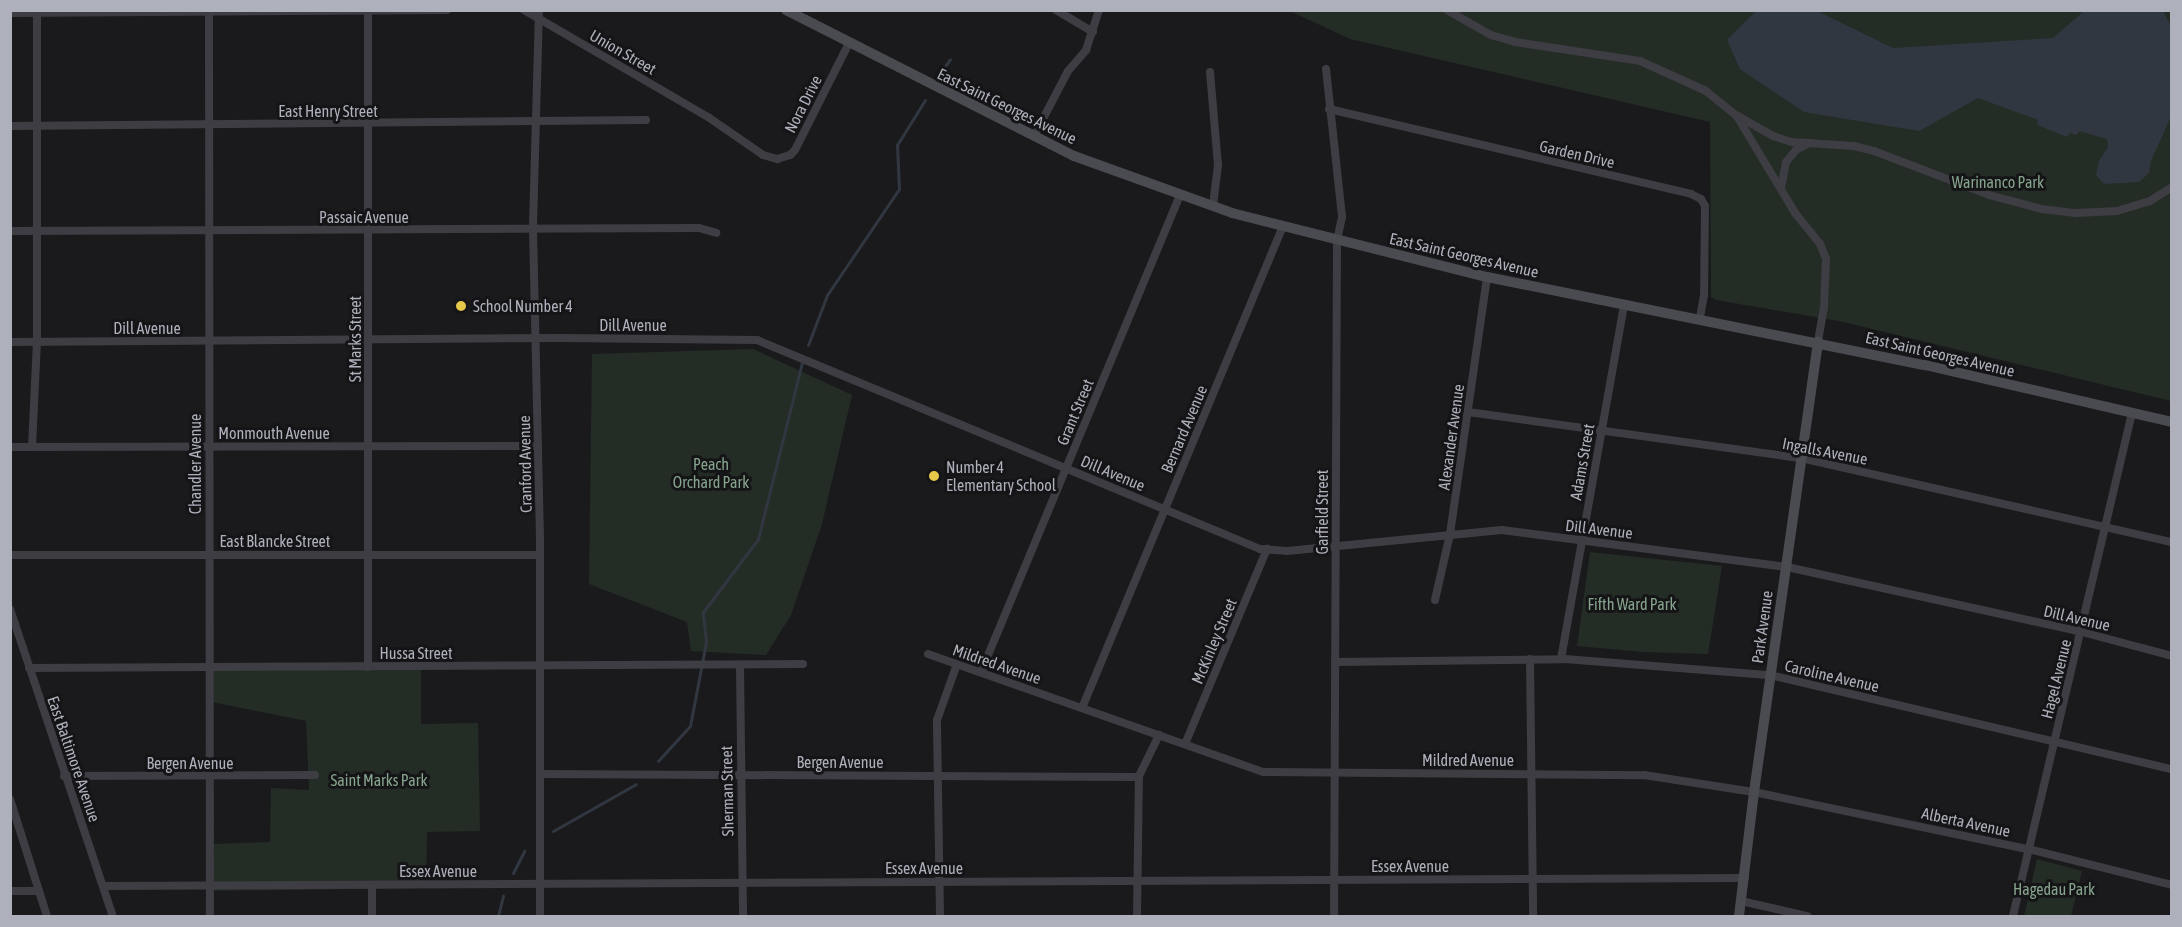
<!DOCTYPE html>
<style>
body{margin:0}
#map{position:relative;width:2182px;height:927px;overflow:hidden;background:#1a1a1c;font-family:"Asap Condensed",sans-serif}
div>[style]{position:absolute}
.green>*{inset:0;background:#242c26}
.water>*{inset:0;background:#313740}
.stream>*{height:3px;margin:-1.5px;padding:0 1.5px;transform-origin:1.5px;border-radius:1.5px;background:#313740}
.street>*{height:8px;margin:-4px;padding:0 4px;transform-origin:4px;border-radius:4px;background:#3d3d43}
.secondary>*{height:10px;margin:-5px;padding:0 5px;transform-origin:5px;border-radius:5px;background:#4a4a51}
.dots>*{width:16px;height:16px;translate:-50% -50%;box-sizing:border-box;border:3px solid #151517;border-radius:50%}
span{translate:-50% -50%;white-space:nowrap;text-align:center;line-height:1.15;-webkit-text-stroke:6px #151517;paint-order:stroke}
.street-label{font-size:16px;color:#aeb0bb}
.park-label{font-size:16px;color:#86a48d}
.poi-label{font-size:16px;color:#aeb0bb}
.left{translate:0 -50%;text-align:left}
.frame{position:absolute;inset:0;border:12px solid #aeb0bb;pointer-events:none}
</style>
<div id="map">
<div class="green">
<div style="clip-path:polygon(1290px 11px,2171px 11px,2171px 401px,1839px 321px,1716px 300px,1711px 297px,1710px 122px,1350px 39px)"></div>
<div style="clip-path:polygon(753px 349px,852px 395px,822px 524px,791px 615px,766px 655px,691px 651px,687px 622px,589px 584px,592px 354px)"></div>
<div style="clip-path:polygon(1590px 552px,1722px 566px,1708px 654px,1643px 652px,1577px 646px)"></div>
<div style="clip-path:polygon(211px 667px,421px 667px,421px 724px,478px 723px,480px 831px,427px 832px,426px 888px,209px 891px,210px 844px,270px 842px,271px 788px,309px 790px,306px 721px,212px 702px)"></div>
<div style="clip-path:polygon(2037px 859px,2082px 871px,2071px 916px,2024px 916px)"></div>
</div>
<div class="water">
<div style="clip-path:polygon(1756px 11px,1817px 11px,1893px 48px,2053px 38px,2084px 11px,2163px 11px,2171px 26px,2171px 116px,2151px 161px,2149px 173px,2139px 182px,2104px 184px,2096px 175px,2099px 161px,2108px 147px,2107px 139px,2079px 131px,2077px 135px,2070px 133px,2067px 137px,2037px 125px,2038px 120px,1978px 98px,1919px 131px,1804px 112px,1740px 69px,1727px 40px)"></div>
</div>
<div class="stream">
<div style="left:940px;top:73px;width:17px;rotate:-54deg"></div>
<div style="left:808px;top:345px;width:53px;rotate:-69.2deg"></div>
<div style="left:827px;top:295px;width:128px;rotate:-55.8deg"></div>
<div style="left:899px;top:189px;width:44px;rotate:-92.6deg"></div>
<div style="left:897px;top:145px;width:53px;rotate:-58.1deg"></div>
<div style="left:658px;top:761px;width:47px;rotate:-47.6deg"></div>
<div style="left:690px;top:726px;width:86px;rotate:-79.2deg"></div>
<div style="left:706px;top:642px;width:30px;rotate:-96deg"></div>
<div style="left:703px;top:612px;width:91px;rotate:-53deg"></div>
<div style="left:758px;top:539px;width:181px;rotate:-76deg"></div>
<div style="left:553px;top:831px;width:95px;rotate:-29.5deg"></div>
<div style="left:513px;top:873px;width:25px;rotate:-63deg"></div>
<div style="left:498px;top:916px;width:21px;rotate:-76deg"></div>
</div>
<div class="street">
<div style="left:209px;top:10px;width:906px;rotate:89.94deg"></div>
<div style="left:524px;top:10px;width:213px;rotate:30.2deg"></div>
<div style="left:708px;top:117px;width:67px;rotate:34.6deg"></div>
<div style="left:763px;top:155px;width:15px;rotate:16deg"></div>
<div style="left:777px;top:159px;width:14px;rotate:-17deg"></div>
<div style="left:790px;top:155px;width:7px;rotate:-45deg"></div>
<div style="left:795px;top:150px;width:120px;rotate:-63.2deg"></div>
<div style="left:539px;top:10px;width:220px;rotate:91.6deg"></div>
<div style="left:533px;top:230px;width:313px;rotate:88.7deg"></div>
<div style="left:540px;top:543px;width:373px;rotate:90deg"></div>
<div style="left:1056px;top:10px;width:43px;rotate:30.7deg"></div>
<div style="left:1447px;top:10px;width:51px;rotate:29.6deg"></div>
<div style="left:1491px;top:35px;width:25px;rotate:16deg"></div>
<div style="left:1515px;top:42px;width:126px;rotate:8.6deg"></div>
<div style="left:1640px;top:61px;width:72px;rotate:24.4deg"></div>
<div style="left:1706px;top:91px;width:38px;rotate:39deg"></div>
<div style="left:1736px;top:115px;width:43px;rotate:29.6deg"></div>
<div style="left:1773px;top:136px;width:20px;rotate:18deg"></div>
<div style="left:1792px;top:142px;width:62px;rotate:3.7deg"></div>
<div style="left:1854px;top:146px;width:21px;rotate:14deg"></div>
<div style="left:1874px;top:151px;width:123px;rotate:20.9deg"></div>
<div style="left:1989px;top:195px;width:55px;rotate:14.8deg"></div>
<div style="left:2042px;top:209px;width:34px;rotate:7deg"></div>
<div style="left:2076px;top:213px;width:41px;rotate:-2.8deg"></div>
<div style="left:2117px;top:211px;width:34px;rotate:-17deg"></div>
<div style="left:2150px;top:201px;width:26px;rotate:-32deg"></div>
<div style="left:10px;top:13px;width:437px;rotate:-0.4deg"></div>
<div style="left:1326px;top:69px;width:149px;rotate:83.8deg"></div>
<div style="left:1342px;top:217px;width:24px;rotate:102deg"></div>
<div style="left:1337px;top:240px;width:676px;rotate:90.25deg"></div>
<div style="left:1210px;top:72px;width:93px;rotate:85.1deg"></div>
<div style="left:1218px;top:165px;width:41px;rotate:97deg"></div>
<div style="left:1329px;top:109px;width:372px;rotate:13.2deg"></div>
<div style="left:1691px;top:194px;width:11px;rotate:27deg"></div>
<div style="left:1701px;top:199px;width:8px;rotate:60deg"></div>
<div style="left:1705px;top:206px;width:89px;rotate:90.6deg"></div>
<div style="left:1704px;top:295px;width:23px;rotate:100deg"></div>
<div style="left:1738px;top:118px;width:111px;rotate:59deg"></div>
<div style="left:1795px;top:213px;width:40px;rotate:51deg"></div>
<div style="left:1820px;top:244px;width:16px;rotate:68deg"></div>
<div style="left:1826px;top:259px;width:48px;rotate:92.4deg"></div>
<div style="left:1824px;top:307px;width:36px;rotate:100deg"></div>
<div style="left:10px;top:126px;width:636px;rotate:-0.54deg"></div>
<div style="left:1034px;top:136px;width:73px;rotate:-62.4deg"></div>
<div style="left:1068px;top:71px;width:28px;rotate:-49deg"></div>
<div style="left:1086px;top:50px;width:42px;rotate:-72deg"></div>
<div style="left:1781px;top:188px;width:26px;rotate:-79deg"></div>
<div style="left:1786px;top:162px;width:16px;rotate:-50deg"></div>
<div style="left:1796px;top:150px;width:15px;rotate:-28deg"></div>
<div style="left:10px;top:231px;width:689px;rotate:-0.25deg"></div>
<div style="left:699px;top:228px;width:18px;rotate:16deg"></div>
<div style="left:10px;top:342px;width:550px;rotate:-0.42deg"></div>
<div style="left:560px;top:338px;width:197px;rotate:0.6deg"></div>
<div style="left:757px;top:340px;width:545px;rotate:22.56deg"></div>
<div style="left:1260px;top:549px;width:27px;rotate:4deg"></div>
<div style="left:1287px;top:551px;width:216px;rotate:-5.6deg"></div>
<div style="left:1502px;top:530px;width:287px;rotate:7.4deg"></div>
<div style="left:1787px;top:567px;width:302px;rotate:12.4deg"></div>
<div style="left:2082px;top:632px;width:93px;rotate:14.9deg"></div>
<div style="left:1468px;top:412px;width:336px;rotate:7.9deg"></div>
<div style="left:1801px;top:458px;width:380px;rotate:12.8deg"></div>
<div style="left:10px;top:447px;width:528px;rotate:-0.11deg"></div>
<div style="left:32px;top:447px;width:105px;rotate:-87.3deg"></div>
<div style="left:37px;top:342px;width:329px;rotate:-90deg"></div>
<div style="left:10px;top:555px;width:530px"></div>
<div style="left:1435px;top:600px;width:68px;rotate:-77.2deg"></div>
<div style="left:1450px;top:534px;width:260px;rotate:-81.8deg"></div>
<div style="left:10px;top:609px;width:324px;rotate:71.5deg"></div>
<div style="left:928px;top:654px;width:356px;rotate:19.4deg"></div>
<div style="left:1264px;top:772px;width:380px;rotate:0.5deg"></div>
<div style="left:1644px;top:775px;width:111px;rotate:8.8deg"></div>
<div style="left:1754px;top:792px;width:280px;rotate:11.8deg"></div>
<div style="left:2028px;top:849px;width:148px;rotate:14deg"></div>
<div style="left:1530px;top:659px;width:257px;rotate:89.3deg"></div>
<div style="left:1561px;top:659px;width:360px;rotate:-79.9deg"></div>
<div style="left:1335px;top:662px;width:230px;rotate:-0.7deg"></div>
<div style="left:1565px;top:659px;width:206px;rotate:4.5deg"></div>
<div style="left:1770px;top:675px;width:413px;rotate:13.2deg"></div>
<div style="left:740px;top:666px;width:250px;rotate:89.3deg"></div>
<div style="left:368px;top:667px;width:656px;rotate:-90deg"></div>
<div style="left:29px;top:668px;width:774px;rotate:-0.3deg"></div>
<div style="left:981px;top:672px;width:517px;rotate:-67.35deg"></div>
<div style="left:1082px;top:708px;width:522px;rotate:-67.36deg"></div>
<div style="left:1185px;top:744px;width:212px;rotate:-67.2deg"></div>
<div style="left:540px;top:774px;width:599px;rotate:0.29deg"></div>
<div style="left:64px;top:776px;width:251px;rotate:-0.2deg"></div>
<div style="left:10px;top:799px;width:123px;rotate:72.5deg"></div>
<div style="left:372px;top:885px;width:31px;rotate:90deg"></div>
<div style="left:104px;top:886px;width:1641px;rotate:-0.28deg"></div>
<div style="left:10px;top:891px;width:29px"></div>
<div style="left:1741px;top:901px;width:68px;rotate:12.8deg"></div>
<div style="left:940px;top:916px;width:196px;rotate:-90.9deg"></div>
<div style="left:937px;top:720px;width:59px;rotate:-70.3deg"></div>
<div style="left:1137px;top:916px;width:140px;rotate:-89.2deg"></div>
<div style="left:1139px;top:776px;width:46px;rotate:-64deg"></div>
<div style="left:2013px;top:916px;width:517px;rotate:-76.69deg"></div>
</div>
<div class="secondary">
<div style="left:786px;top:10px;width:323px;rotate:26.9deg"></div>
<div style="left:1074px;top:156px;width:168px;rotate:19.8deg"></div>
<div style="left:1232px;top:213px;width:263px;rotate:14.1deg"></div>
<div style="left:1487px;top:277px;width:447px;rotate:11.4deg"></div>
<div style="left:1925px;top:365px;width:253px;rotate:13deg"></div>
<div style="left:1739px;top:916px;width:125px;rotate:-83.1deg"></div>
<div style="left:1754px;top:792px;width:455px;rotate:-81.9deg"></div>
</div>
<div class="dots">
<div style="left:461px;top:306px;background:#e6c948"></div>
<div style="left:934px;top:476px;background:#e6c948"></div>
</div>
<div class="street-label">
<span style="left:623px;top:52px;rotate:30deg">Union Street</span>
<span style="left:803px;top:104px;rotate:-63deg">Nora Drive</span>
<span style="left:1007px;top:106px;rotate:26deg">East Saint Georges Avenue</span>
<span style="left:328px;top:111px">East Henry Street</span>
<span style="left:1577px;top:154px;rotate:13deg">Garden Drive</span>
<span style="left:364px;top:217px">Passaic Avenue</span>
<span style="left:1464px;top:255px;rotate:13deg">East Saint Georges Avenue</span>
<span style="left:633px;top:325px">Dill Avenue</span>
<span style="left:147px;top:328px">Dill Avenue</span>
<span style="left:355px;top:339px;rotate:-90deg">St Marks Street</span>
<span style="left:1940px;top:354px;rotate:13deg">East Saint Georges Avenue</span>
<span style="left:1075px;top:412px;rotate:-67deg">Grant Street</span>
<span style="left:1184px;top:429px;rotate:-67deg">Bernard Avenue</span>
<span style="left:274px;top:433px">Monmouth Avenue</span>
<span style="left:1451px;top:437px;rotate:-82deg">Alexander Avenue</span>
<span style="left:1825px;top:451px;rotate:11deg">Ingalls Avenue</span>
<span style="left:1582px;top:462px;rotate:-80deg">Adams Street</span>
<span style="left:195px;top:464px;rotate:-90deg">Chandler Avenue</span>
<span style="left:525px;top:464px;rotate:-91deg">Cranford Avenue</span>
<span style="left:1113px;top:473px;rotate:23deg">Dill Avenue</span>
<span style="left:1322px;top:512px;rotate:-90deg">Garfield Street</span>
<span style="left:1599px;top:529px;rotate:7deg">Dill Avenue</span>
<span style="left:275px;top:541px">East Blancke Street</span>
<span style="left:2077px;top:618px;rotate:13deg">Dill Avenue</span>
<span style="left:1762px;top:627px;rotate:-82deg">Park Avenue</span>
<span style="left:1214px;top:641px;rotate:-67deg">McKinley Street</span>
<span style="left:416px;top:653px">Hussa Street</span>
<span style="left:997px;top:664px;rotate:19deg">Mildred Avenue</span>
<span style="left:1832px;top:676px;rotate:13deg">Caroline Avenue</span>
<span style="left:2056px;top:679px;rotate:-76deg">Hagel Avenue</span>
<span style="left:74px;top:759px;rotate:71deg">East Baltimore Avenue</span>
<span style="left:1468px;top:760px">Mildred Avenue</span>
<span style="left:840px;top:762px">Bergen Avenue</span>
<span style="left:190px;top:763px">Bergen Avenue</span>
<span style="left:727px;top:791px;rotate:-91deg">Sherman Street</span>
<span style="left:1966px;top:822px;rotate:12deg">Alberta Avenue</span>
<span style="left:1410px;top:866px">Essex Avenue</span>
<span style="left:924px;top:868px">Essex Avenue</span>
<span style="left:438px;top:871px">Essex Avenue</span>
</div>
<div class="park-label">
<span style="left:1998px;top:182px">Warinanco Park</span>
<span style="left:711px;top:473px">Peach<br>Orchard Park</span>
<span style="left:1632px;top:604px">Fifth Ward Park</span>
<span style="left:379px;top:780px">Saint Marks Park</span>
<span style="left:2054px;top:889px">Hagedau Park</span>
</div>
<div class="poi-label">
<span class="left" style="left:473px;top:306px">School Number 4</span>
<span class="left" style="left:946px;top:476px">Number 4<br>Elementary School</span>
</div>
<div class="frame"></div>
</div>
